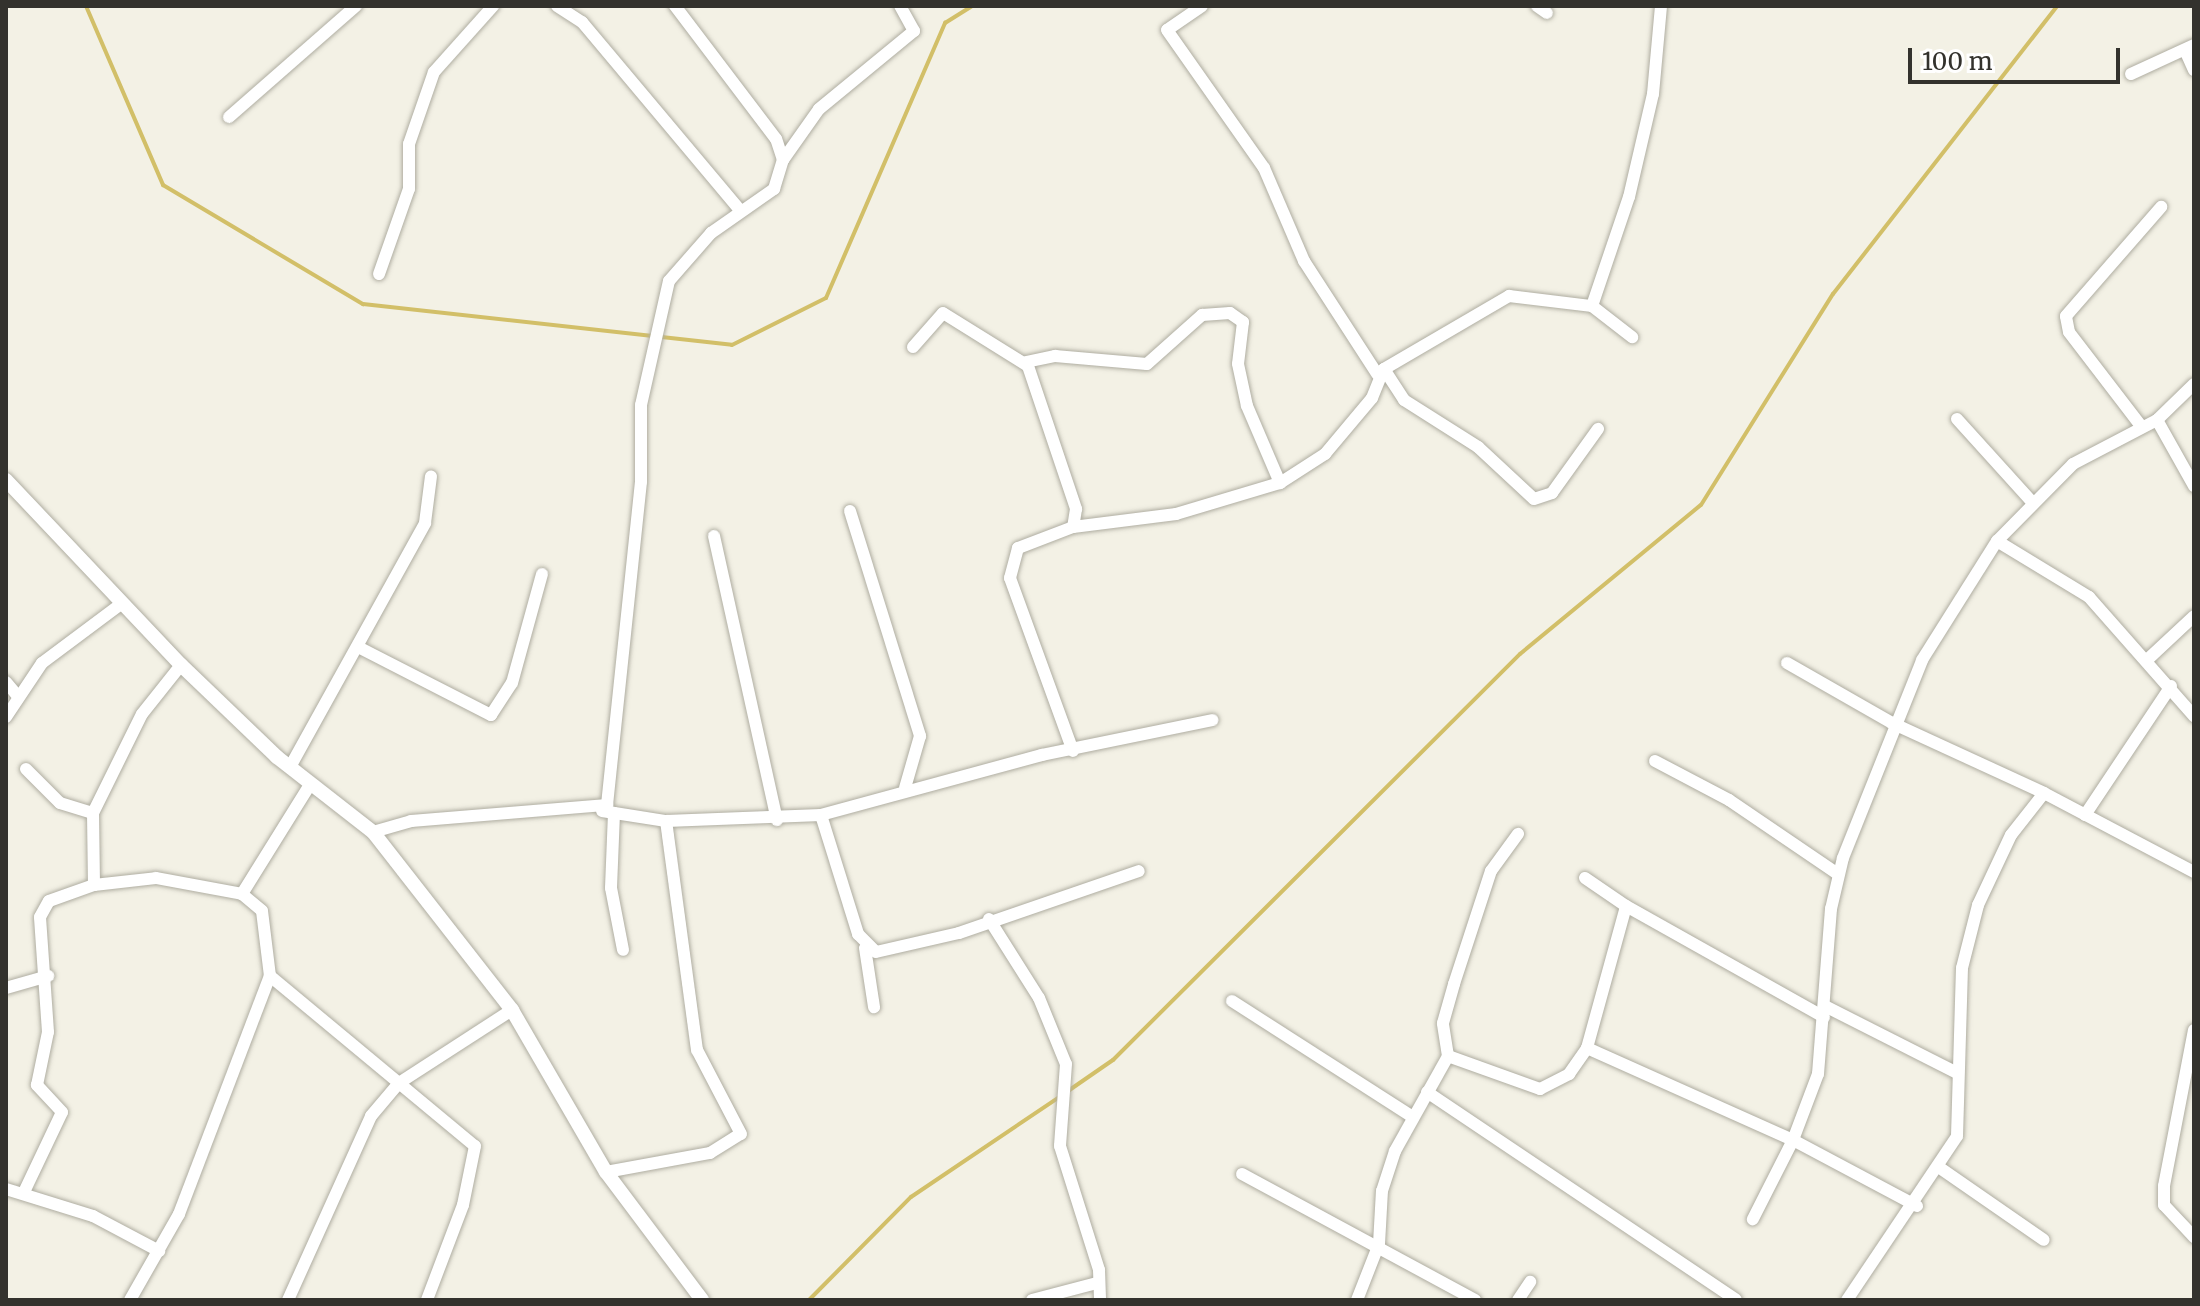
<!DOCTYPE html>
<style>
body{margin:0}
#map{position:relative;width:2200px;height:1306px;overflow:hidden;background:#f3f1e5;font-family:Merriweather,serif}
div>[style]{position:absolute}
.stream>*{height:4px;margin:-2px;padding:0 2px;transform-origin:2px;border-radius:2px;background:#d2bf68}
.roads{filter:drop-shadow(0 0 2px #afada1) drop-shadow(0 0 2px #afada1)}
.minor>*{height:12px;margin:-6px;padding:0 6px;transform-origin:6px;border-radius:6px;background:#fff}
.tertiary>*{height:14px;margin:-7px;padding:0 7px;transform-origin:7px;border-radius:7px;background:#fff}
span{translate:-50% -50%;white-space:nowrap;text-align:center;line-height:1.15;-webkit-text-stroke:8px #fff;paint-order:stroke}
.frame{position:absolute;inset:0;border:8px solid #33322d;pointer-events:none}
.scale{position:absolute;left:1908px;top:48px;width:212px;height:36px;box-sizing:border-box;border:4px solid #33322d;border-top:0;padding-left:10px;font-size:24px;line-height:28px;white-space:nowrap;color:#33322d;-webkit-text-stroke:6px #fff;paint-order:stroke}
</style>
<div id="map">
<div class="stream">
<div style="left:86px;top:6px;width:195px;rotate:66.7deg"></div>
<div style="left:163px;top:185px;width:233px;rotate:30.8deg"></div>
<div style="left:363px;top:304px;width:371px;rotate:6.3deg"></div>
<div style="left:732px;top:345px;width:105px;rotate:-26.6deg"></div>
<div style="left:826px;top:298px;width:300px;rotate:-66.6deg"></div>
<div style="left:945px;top:23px;width:32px;rotate:-32deg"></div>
<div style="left:1068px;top:1091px;width:55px;rotate:-34.6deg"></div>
<div style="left:1113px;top:1060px;width:575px;rotate:-44.93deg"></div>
<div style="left:1520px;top:654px;width:234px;rotate:-39.5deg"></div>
<div style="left:1701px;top:505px;width:249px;rotate:-58deg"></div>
<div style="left:1833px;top:294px;width:365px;rotate:-52.1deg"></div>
<div style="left:809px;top:1300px;width:145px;rotate:-45.3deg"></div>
<div style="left:911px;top:1197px;width:181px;rotate:-34deg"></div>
</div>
<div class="roads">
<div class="minor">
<div style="left:557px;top:6px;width:30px;rotate:33deg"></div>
<div style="left:582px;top:22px;width:246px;rotate:50deg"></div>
<div style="left:1202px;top:6px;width:42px;rotate:145.6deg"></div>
<div style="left:1167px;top:30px;width:169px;rotate:54.9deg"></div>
<div style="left:1264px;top:168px;width:101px;rotate:66.7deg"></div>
<div style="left:1304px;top:261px;width:135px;rotate:57.1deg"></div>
<div style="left:1537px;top:6px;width:12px;rotate:35deg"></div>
<div style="left:2185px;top:50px;width:22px;rotate:66deg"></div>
<div style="left:2131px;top:74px;width:69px;rotate:-24.7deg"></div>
<div style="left:229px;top:117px;width:169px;rotate:-41.2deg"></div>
<div style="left:783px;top:160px;width:62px;rotate:-54.8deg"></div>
<div style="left:819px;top:109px;width:123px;rotate:-39.4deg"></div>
<div style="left:914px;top:31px;width:29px;rotate:-119deg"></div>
<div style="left:379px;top:274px;width:90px;rotate:-70.6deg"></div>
<div style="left:409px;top:189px;width:45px;rotate:-90deg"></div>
<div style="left:409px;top:144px;width:76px;rotate:-70.9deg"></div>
<div style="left:434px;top:72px;width:89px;rotate:-48.2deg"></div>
<div style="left:1592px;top:306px;width:115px;rotate:-71.3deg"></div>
<div style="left:1629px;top:197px;width:106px;rotate:-76.9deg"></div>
<div style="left:1653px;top:94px;width:88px;rotate:-84.8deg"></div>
<div style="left:913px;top:347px;width:45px;rotate:-48.6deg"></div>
<div style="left:943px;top:313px;width:100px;rotate:31.9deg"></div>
<div style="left:1028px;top:366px;width:151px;rotate:71.4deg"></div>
<div style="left:1076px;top:509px;width:18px;rotate:99deg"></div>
<div style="left:1073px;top:527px;width:59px;rotate:159.1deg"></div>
<div style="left:1018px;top:548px;width:31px;rotate:105deg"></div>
<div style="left:1010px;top:578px;width:184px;rotate:70deg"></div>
<div style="left:1026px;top:362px;width:30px;rotate:-12deg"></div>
<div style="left:1055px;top:356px;width:92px;rotate:5deg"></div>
<div style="left:1147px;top:364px;width:74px;rotate:-41.7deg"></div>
<div style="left:1202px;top:315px;width:28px;rotate:-4deg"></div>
<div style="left:1230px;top:313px;width:16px;rotate:35deg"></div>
<div style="left:1243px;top:322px;width:42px;rotate:96.8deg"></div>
<div style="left:1238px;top:364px;width:43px;rotate:77.9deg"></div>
<div style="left:1247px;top:406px;width:84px;rotate:66.8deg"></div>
<div style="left:1384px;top:369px;width:145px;rotate:-30.3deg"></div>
<div style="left:1509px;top:296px;width:84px;rotate:6.9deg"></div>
<div style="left:1592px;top:306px;width:51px;rotate:37.8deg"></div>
<div style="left:2194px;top:384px;width:52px;rotate:135.8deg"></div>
<div style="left:2157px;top:420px;width:95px;rotate:152.4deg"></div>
<div style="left:2073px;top:464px;width:108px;rotate:134.6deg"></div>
<div style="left:1997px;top:541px;width:108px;rotate:31.3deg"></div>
<div style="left:2089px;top:597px;width:159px;rotate:48.6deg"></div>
<div style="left:1957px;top:419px;width:113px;rotate:47.9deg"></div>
<div style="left:2157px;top:420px;width:76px;rotate:60.7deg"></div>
<div style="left:2141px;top:426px;width:118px;rotate:-127.5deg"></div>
<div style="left:2069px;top:332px;width:16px;rotate:-101deg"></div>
<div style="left:2066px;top:316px;width:145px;rotate:-48.9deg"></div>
<div style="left:850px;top:511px;width:236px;rotate:72.7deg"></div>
<div style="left:920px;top:736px;width:54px;rotate:106.1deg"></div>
<div style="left:1073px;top:527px;width:104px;rotate:-7.2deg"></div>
<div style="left:1176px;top:514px;width:109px;rotate:-16.6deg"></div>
<div style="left:1280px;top:483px;width:54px;rotate:-32.8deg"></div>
<div style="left:1325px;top:454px;width:73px;rotate:-50deg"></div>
<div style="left:1372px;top:398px;width:31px;rotate:-68deg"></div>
<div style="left:1384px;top:369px;width:37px;rotate:57deg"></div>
<div style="left:1404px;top:400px;width:88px;rotate:32.4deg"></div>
<div style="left:1478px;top:447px;width:76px;rotate:42.9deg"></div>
<div style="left:1534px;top:499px;width:19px;rotate:-18deg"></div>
<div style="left:1552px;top:493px;width:79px;rotate:-54.3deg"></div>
<div style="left:714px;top:536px;width:291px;rotate:77.5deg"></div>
<div style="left:362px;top:649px;width:145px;rotate:27.1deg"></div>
<div style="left:491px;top:715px;width:38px;rotate:-57deg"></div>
<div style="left:512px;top:683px;width:113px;rotate:-74.6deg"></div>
<div style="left:2147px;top:660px;width:64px;rotate:-43.1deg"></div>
<div style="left:1787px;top:663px;width:121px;rotate:29.7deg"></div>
<div style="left:1892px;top:723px;width:167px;rotate:24.7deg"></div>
<div style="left:6px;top:682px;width:17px;rotate:50deg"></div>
<div style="left:6px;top:717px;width:65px;rotate:-56.3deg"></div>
<div style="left:42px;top:663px;width:99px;rotate:-36.8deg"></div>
<div style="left:1655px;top:761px;width:84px;rotate:27.8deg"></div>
<div style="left:1729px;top:800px;width:132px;rotate:34.2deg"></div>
<div style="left:290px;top:767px;width:279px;rotate:-61deg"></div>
<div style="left:425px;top:523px;width:47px;rotate:-82.7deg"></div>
<div style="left:26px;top:769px;width:48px;rotate:45deg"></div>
<div style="left:60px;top:803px;width:34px;rotate:17deg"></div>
<div style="left:311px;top:783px;width:131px;rotate:121.9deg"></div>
<div style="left:242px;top:894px;width:26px;rotate:40deg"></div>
<div style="left:262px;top:911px;width:65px;rotate:83deg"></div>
<div style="left:270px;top:976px;width:266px;rotate:39.7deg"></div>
<div style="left:475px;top:1146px;width:60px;rotate:101.5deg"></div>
<div style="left:463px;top:1205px;width:102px;rotate:110.8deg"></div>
<div style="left:602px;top:811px;width:65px;rotate:8.9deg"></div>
<div style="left:666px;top:821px;width:155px;rotate:-2.2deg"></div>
<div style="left:821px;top:815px;width:229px;rotate:-15.2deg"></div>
<div style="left:1042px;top:755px;width:174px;rotate:-11.6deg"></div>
<div style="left:614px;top:813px;width:75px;rotate:92.3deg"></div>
<div style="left:611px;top:888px;width:63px;rotate:79deg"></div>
<div style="left:821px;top:815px;width:125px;rotate:72.7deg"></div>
<div style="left:858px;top:934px;width:25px;rotate:45deg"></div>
<div style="left:876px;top:952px;width:85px;rotate:-12.9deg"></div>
<div style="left:959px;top:933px;width:190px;rotate:-19deg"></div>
<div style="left:2085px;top:815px;width:155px;rotate:-56.3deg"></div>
<div style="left:373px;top:832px;width:40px;rotate:-16deg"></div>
<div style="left:411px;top:821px;width:197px;rotate:-4.7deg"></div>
<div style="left:607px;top:805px;width:325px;rotate:-84deg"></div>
<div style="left:641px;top:482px;width:77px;rotate:-90deg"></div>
<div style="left:641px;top:405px;width:127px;rotate:-77.3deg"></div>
<div style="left:669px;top:281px;width:64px;rotate:-48.8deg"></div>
<div style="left:711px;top:233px;width:77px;rotate:-34.9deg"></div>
<div style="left:774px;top:189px;width:30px;rotate:-73deg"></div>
<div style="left:783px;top:160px;width:22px;rotate:-108deg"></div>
<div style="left:776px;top:139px;width:167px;rotate:-127.2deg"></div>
<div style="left:1585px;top:878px;width:50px;rotate:34.3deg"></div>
<div style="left:94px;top:885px;width:72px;rotate:-90.8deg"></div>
<div style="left:93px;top:813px;width:110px;rotate:-63.7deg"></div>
<div style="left:142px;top:714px;width:63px;rotate:-51.5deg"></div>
<div style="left:989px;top:919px;width:93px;rotate:57.7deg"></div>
<div style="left:1039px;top:998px;width:71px;rotate:67.8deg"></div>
<div style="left:1066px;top:1064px;width:82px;rotate:94.2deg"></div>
<div style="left:1060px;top:1146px;width:130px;rotate:72.5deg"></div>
<div style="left:1099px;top:1270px;width:30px;rotate:88deg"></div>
<div style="left:865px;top:948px;width:60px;rotate:81.3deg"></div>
<div style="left:6px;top:988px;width:44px;rotate:-15.9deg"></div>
<div style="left:1232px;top:1001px;width:215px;rotate:32.7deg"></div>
<div style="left:1825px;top:1006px;width:148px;rotate:26.9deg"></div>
<div style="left:2194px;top:1030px;width:159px;rotate:100.9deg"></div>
<div style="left:2164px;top:1186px;width:19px;rotate:90deg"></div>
<div style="left:2164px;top:1205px;width:44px;rotate:46.8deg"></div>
<div style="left:1587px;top:1048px;width:147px;rotate:-74.6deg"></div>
<div style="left:1626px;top:906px;width:227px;rotate:29.3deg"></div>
<div style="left:1448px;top:1056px;width:98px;rotate:19.7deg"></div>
<div style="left:1540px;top:1089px;width:33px;rotate:-27deg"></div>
<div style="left:1569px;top:1074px;width:32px;rotate:-55deg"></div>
<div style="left:1587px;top:1048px;width:226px;rotate:24.1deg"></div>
<div style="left:1793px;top:1140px;width:89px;rotate:116.9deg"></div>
<div style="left:1448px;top:1056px;width:33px;rotate:-99deg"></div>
<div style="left:1443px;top:1023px;width:41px;rotate:-74.2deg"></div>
<div style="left:1454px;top:984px;width:119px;rotate:-71.9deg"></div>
<div style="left:1491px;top:871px;width:46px;rotate:-53.9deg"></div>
<div style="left:1427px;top:1092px;width:372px;rotate:33.9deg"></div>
<div style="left:1940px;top:1168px;width:126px;rotate:34.7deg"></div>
<div style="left:606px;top:1172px;width:106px;rotate:-10.4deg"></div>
<div style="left:710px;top:1153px;width:36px;rotate:-32deg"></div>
<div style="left:741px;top:1134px;width:95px;rotate:-117.6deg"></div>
<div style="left:697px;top:1050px;width:231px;rotate:-97.7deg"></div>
<div style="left:1242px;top:1174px;width:265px;rotate:28.4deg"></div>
<div style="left:6px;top:1189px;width:91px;rotate:17.2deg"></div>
<div style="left:93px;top:1216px;width:75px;rotate:27.9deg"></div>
<div style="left:25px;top:1190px;width:86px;rotate:-64.6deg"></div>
<div style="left:62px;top:1112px;width:37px;rotate:-133deg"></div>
<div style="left:37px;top:1085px;width:54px;rotate:-78.3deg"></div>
<div style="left:48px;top:1032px;width:115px;rotate:-94deg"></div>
<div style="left:40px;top:917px;width:18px;rotate:-61deg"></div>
<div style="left:49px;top:901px;width:48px;rotate:-19.6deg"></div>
<div style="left:94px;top:885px;width:62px;rotate:-6.4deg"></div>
<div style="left:156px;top:878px;width:87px;rotate:10.5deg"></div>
<div style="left:1917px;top:1206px;width:140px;rotate:-152deg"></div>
<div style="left:1793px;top:1140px;width:71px;rotate:-69.3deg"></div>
<div style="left:1818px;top:1074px;width:166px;rotate:-85.5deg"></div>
<div style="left:1831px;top:909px;width:52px;rotate:-76.8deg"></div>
<div style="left:1843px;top:858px;width:213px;rotate:-68.2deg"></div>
<div style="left:1922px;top:660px;width:141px;rotate:-57.8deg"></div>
<div style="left:130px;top:1300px;width:99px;rotate:-60.3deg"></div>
<div style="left:179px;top:1214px;width:255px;rotate:-69.1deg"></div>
<div style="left:288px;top:1300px;width:202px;rotate:-65.7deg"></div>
<div style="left:371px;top:1116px;width:43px;rotate:-49.7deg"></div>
<div style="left:399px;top:1083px;width:135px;rotate:-32.9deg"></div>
<div style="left:1032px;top:1300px;width:67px;rotate:-14.7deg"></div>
<div style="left:1357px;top:1300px;width:60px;rotate:-68.6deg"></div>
<div style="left:1379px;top:1244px;width:53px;rotate:-86.8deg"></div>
<div style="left:1382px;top:1191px;width:42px;rotate:-72deg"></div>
<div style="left:1395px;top:1151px;width:109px;rotate:-60.8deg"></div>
<div style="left:1518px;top:1300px;width:22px;rotate:-56deg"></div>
<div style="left:1847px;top:1300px;width:197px;rotate:-56.1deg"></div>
<div style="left:1957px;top:1136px;width:168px;rotate:-88.3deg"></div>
<div style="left:1962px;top:968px;width:65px;rotate:-75.7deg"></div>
<div style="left:1978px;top:905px;width:77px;rotate:-64.8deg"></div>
<div style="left:2011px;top:835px;width:53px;rotate:-51.8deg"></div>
<div style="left:2044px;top:793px;width:170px;rotate:27.8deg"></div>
</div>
<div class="tertiary">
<div style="left:6px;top:480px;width:255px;rotate:46.6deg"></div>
<div style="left:181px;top:665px;width:133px;rotate:43.8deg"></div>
<div style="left:277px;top:757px;width:122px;rotate:38deg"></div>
<div style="left:373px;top:832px;width:226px;rotate:52deg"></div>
<div style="left:512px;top:1010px;width:187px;rotate:59.9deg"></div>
<div style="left:606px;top:1172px;width:160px;rotate:53.1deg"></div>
</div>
</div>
<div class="frame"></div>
<div class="scale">100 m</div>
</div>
